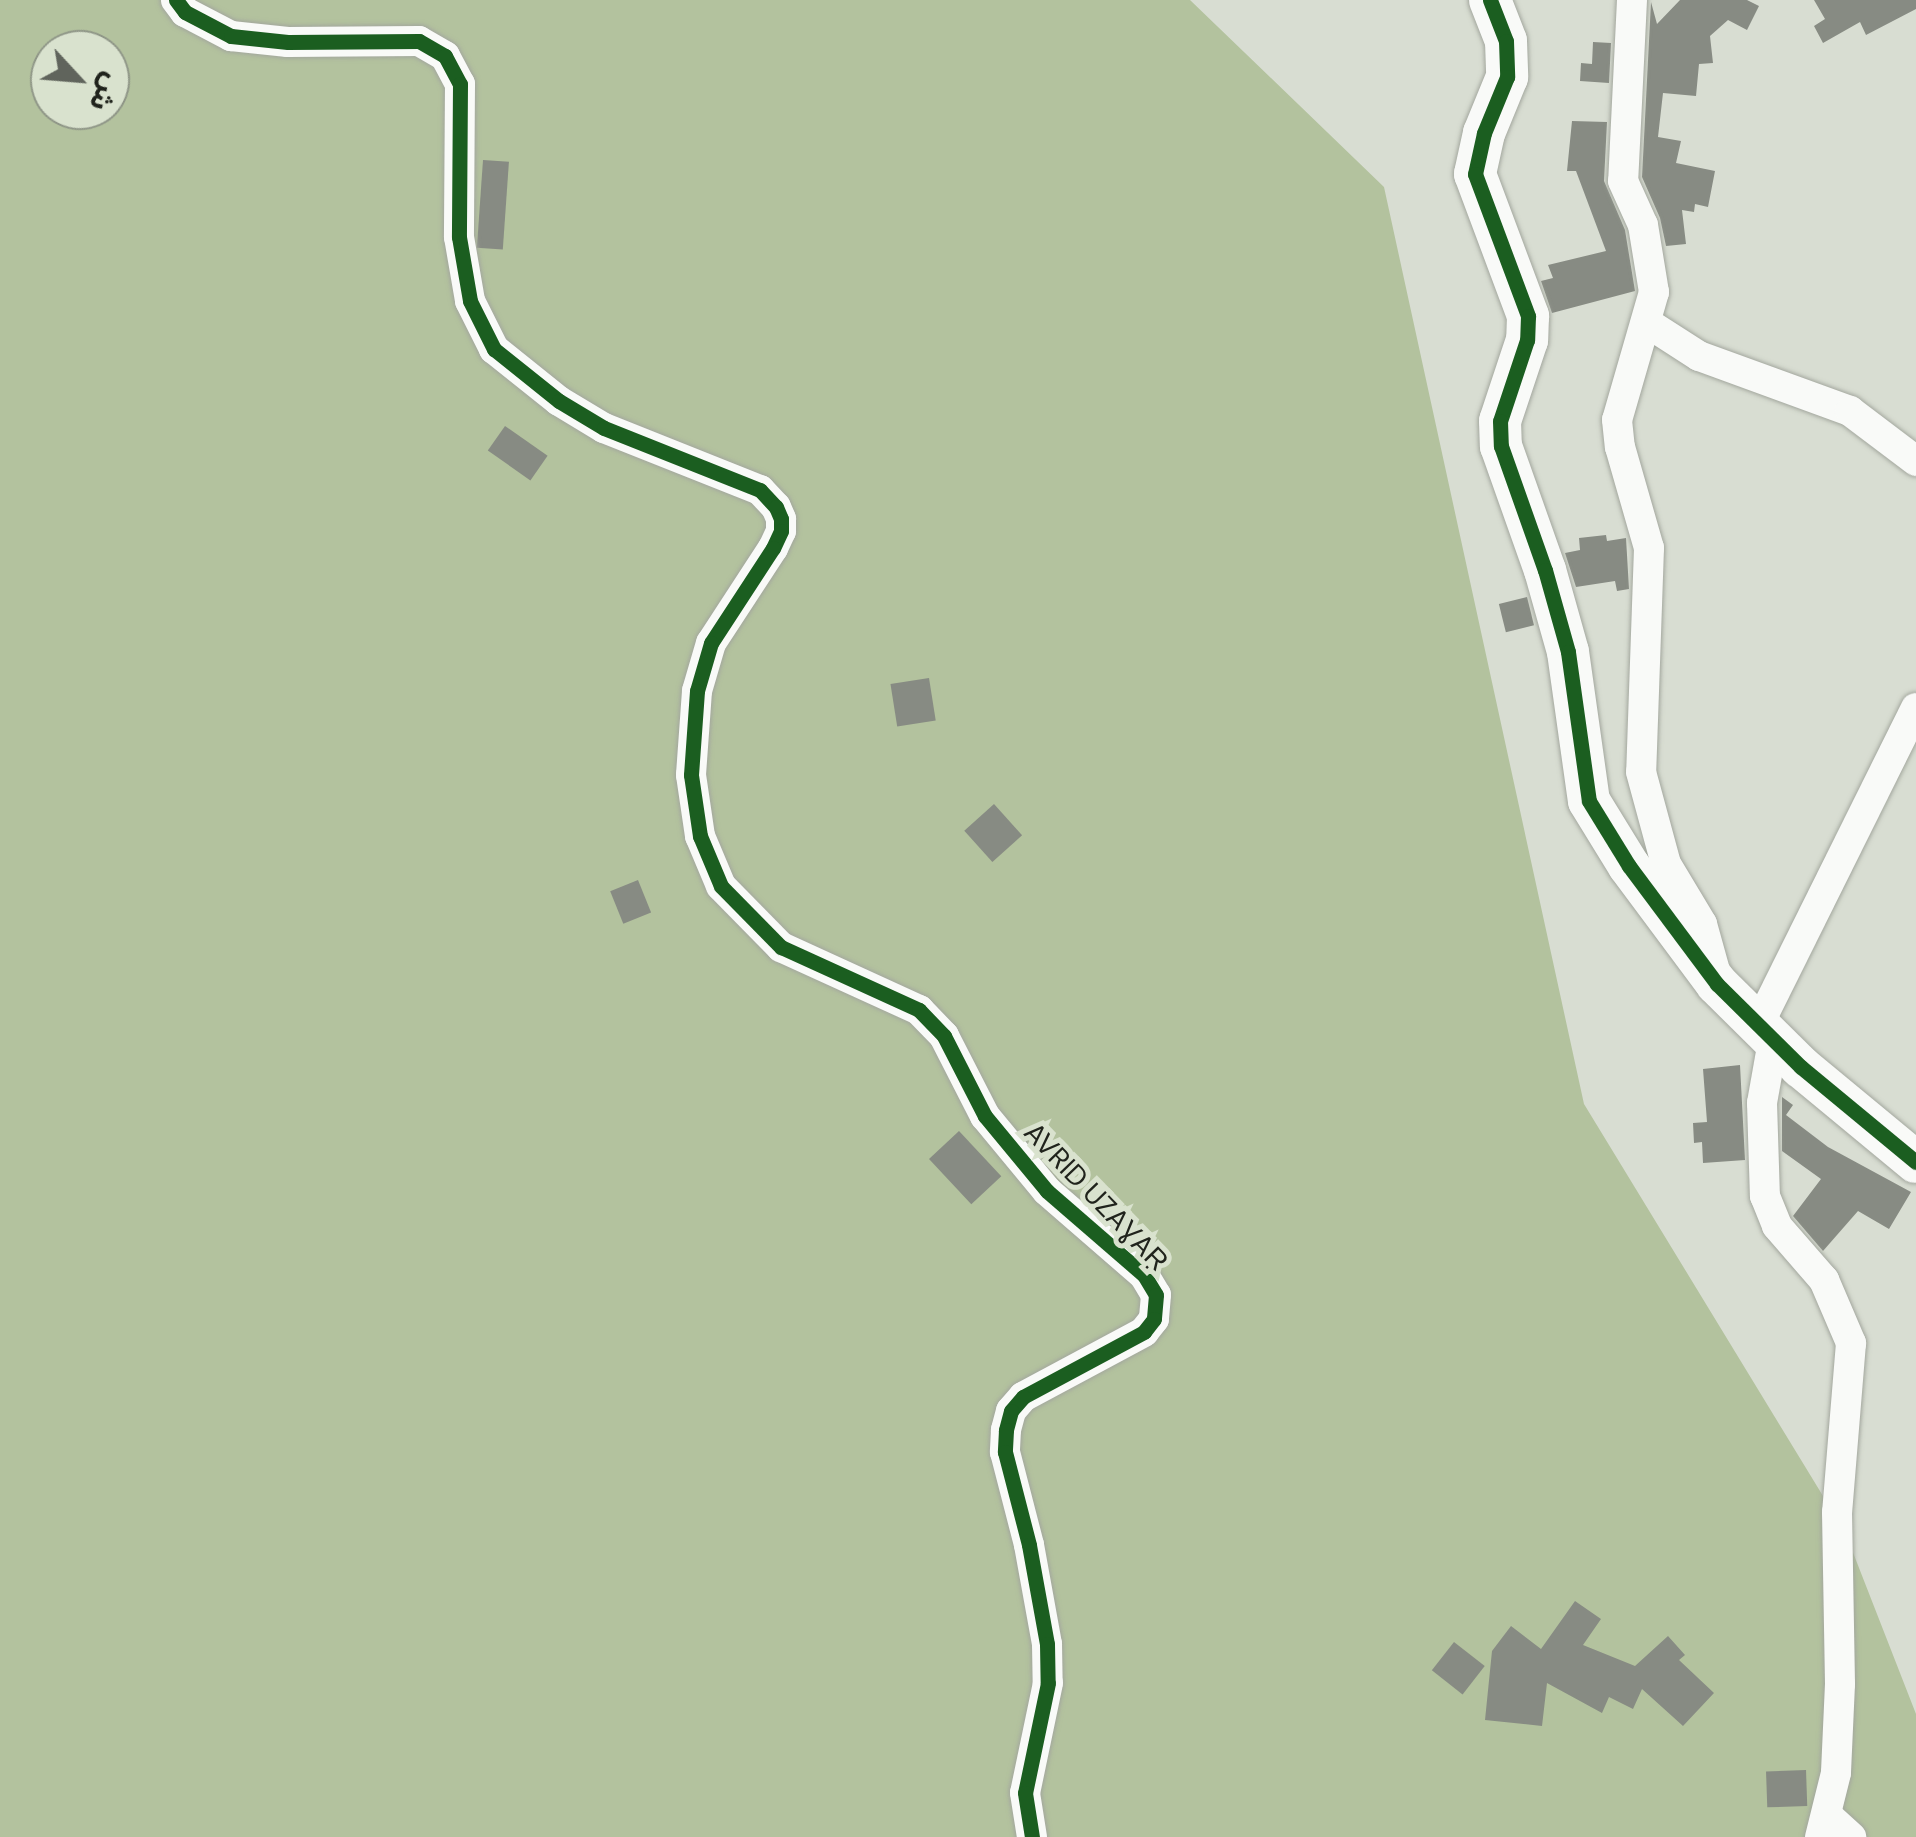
<!DOCTYPE html>
<meta charset="utf-8">
<style>
body{margin:0}
#map{position:relative;width:1916px;height:1837px;overflow:hidden;background:#d8ddd2;font-family:"DM Sans","Noto Sans Arabic",sans-serif}
div>[style]{position:absolute}
.forest>*{inset:0;background:#b3c29e}
.building>*{inset:0;background:#878b83;transform-origin:0 0}
.roads{filter:drop-shadow(0 0 2px #a3a79e) drop-shadow(0 0 2px #a3a79e)}
.street>*{height:30px;margin:-15px;padding:0 15px;transform-origin:15px;border-radius:15px;background:#f9faf8}
.secondary>*{height:42px;margin:-21px;padding:0 21px;transform-origin:21px;border-radius:21px;background:#f9faf8}
.cycleway>*{height:15px;margin:-7.5px;padding:0 7.5px;transform-origin:7.5px;border-radius:7.5px;background:#1b5e20}
span{translate:-50% -50%;white-space:nowrap;text-align:center;line-height:1.15;-webkit-text-stroke:10px #d9e2ce;paint-order:stroke}
.street-label{font-size:28px;color:#20231c}
.north{position:absolute;left:30px;top:30px;width:100px;height:100px;box-sizing:border-box;background:#d9e2ce;border:2px solid #8f9687;border-radius:50%;rotate:116deg;font-size:28px;font-weight:700;line-height:40px;text-align:center;color:#20231c}
.north::after{content:'';display:block;margin:auto;width:35px;height:45px;background:#60645c;clip-path:polygon(50% 0,100% 100%,50% 72%,0 100%)}
</style>
<div id="map">
<div class="forest">
<div style="clip-path:polygon(evenodd,0 0,1190px 0,1384px 187px,1584px 1104px,1845px 1532px,1916px 1714px,1916px 1837px,0 1837px,0 0,50px 50px,110px 50px,110px 110px,50px 110px,50px 50px)"></div>
</div>
<div class="building">
<div style="clip-path:polygon(1680px 0,1747px 0,1759px 6px,1747px 30px,1728px 20px,1710px 36px,1713px 63px,1699px 64px,1696px 96px,1663px 93px,1658px 137px,1681px 141px,1676px 163px,1715px 171px,1708px 207px,1695px 204px,1694px 212px,1682px 210px,1686px 244px,1666px 246px,1660px 218px,1642px 177px,1651px 2px,1657px 24px)"></div>
<div style="clip-path:polygon(1814px 0,1916px 0,1916px 9px,1866px 35px,1860px 22px,1823px 43px,1814px 26px,1825px 19px)"></div>
<div style="clip-path:polygon(1593px 42px,1611px 43px,1609px 83px,1580px 81px,1581px 63px,1592px 64px)"></div>
<div style="clip-path:polygon(1572px 121px,1607px 122px,1604px 181px,1625px 230px,1635px 291px,1552px 313px,1541px 281px,1553px 278px,1548px 265px,1606px 251px,1576px 171px,1567px 171px)"></div>
<div style="left:483px;top:160px;width:26px;height:88px;rotate:4deg"></div>
<div style="left:505px;top:426px;width:52px;height:30px;rotate:35deg"></div>
<div style="clip-path:polygon(1606px 535px,1607px 541px,1626px 538px,1629px 589px,1617px 591px,1615px 581px,1576px 587px,1565px 553px,1580px 550px,1579px 538px)"></div>
<div style="left:1527px;top:597px;width:29px;height:29px;rotate:76deg"></div>
<div style="left:929px;top:678px;width:43px;height:39px;rotate:81deg"></div>
<div style="left:994px;top:804px;width:42px;height:40px;rotate:48deg"></div>
<div style="left:638px;top:880px;width:35px;height:30px;rotate:68deg"></div>
<div style="clip-path:polygon(1740px 1065px,1745px 1160px,1703px 1163px,1702px 1142px,1694px 1143px,1693px 1123px,1707px 1122px,1703px 1069px)"></div>
<div style="clip-path:polygon(1782px 1097px,1793px 1105px,1786px 1115px,1828px 1147px,1911px 1192px,1889px 1229px,1858px 1211px,1823px 1251px,1793px 1216px,1821px 1179px,1782px 1151px)"></div>
<div style="left:959px;top:1131px;width:62px;height:41px;rotate:47deg"></div>
<div style="clip-path:polygon(1575px 1601px,1601px 1619px,1583px 1645px,1635px 1666px,1668px 1636px,1685px 1655px,1679px 1660px,1714px 1693px,1683px 1726px,1642px 1689px,1633px 1709px,1609px 1697px,1602px 1713px,1547px 1683px,1542px 1726px,1485px 1720px,1492px 1651px,1511px 1626px,1541px 1649px)"></div>
<div style="left:1454px;top:1642px;width:39px;height:36px;rotate:38deg"></div>
<div style="left:1806px;top:1770px;width:36px;height:40px;rotate:88deg"></div>
</div>
<div class="roads">
<div class="street">
<div style="left:176px;top:0;width:15px;rotate:53deg"></div>
<div style="left:185px;top:12px;width:52px;rotate:27.6deg"></div>
<div style="left:231px;top:36px;width:57px;rotate:6deg"></div>
<div style="left:288px;top:42px;width:131px;rotate:-0.4deg"></div>
<div style="left:419px;top:41px;width:30px;rotate:30deg"></div>
<div style="left:445px;top:56px;width:32px;rotate:62deg"></div>
<div style="left:460px;top:84px;width:153px;rotate:90.4deg"></div>
<div style="left:459px;top:237px;width:65px;rotate:80.2deg"></div>
<div style="left:470px;top:301px;width:54px;rotate:63.4deg"></div>
<div style="left:494px;top:349px;width:83px;rotate:38.7deg"></div>
<div style="left:559px;top:401px;width:52px;rotate:31deg"></div>
<div style="left:604px;top:428px;width:168px;rotate:21.7deg"></div>
<div style="left:760px;top:490px;width:23px;rotate:47deg"></div>
<div style="left:776px;top:507px;width:13px;rotate:67deg"></div>
<div style="left:781px;top:519px;width:12px;rotate:90deg"></div>
<div style="left:781px;top:531px;width:19px;rotate:115deg"></div>
<div style="left:773px;top:548px;width:113px;rotate:123.1deg"></div>
<div style="left:711px;top:643px;width:50px;rotate:106.3deg"></div>
<div style="left:697px;top:691px;width:84px;rotate:94.1deg"></div>
<div style="left:691px;top:775px;width:62px;rotate:81.6deg"></div>
<div style="left:700px;top:836px;width:54px;rotate:67.2deg"></div>
<div style="left:721px;top:886px;width:86px;rotate:45.5deg"></div>
<div style="left:781px;top:947px;width:152px;rotate:24.5deg"></div>
<div style="left:919px;top:1010px;width:36px;rotate:46deg"></div>
<div style="left:944px;top:1036px;width:90px;rotate:62.9deg"></div>
<div style="left:985px;top:1116px;width:97px;rotate:50.4deg"></div>
<div style="left:1047px;top:1191px;width:128px;rotate:40.9deg"></div>
<div style="left:1144px;top:1275px;width:23px;rotate:59deg"></div>
<div style="left:1156px;top:1295px;width:24px;rotate:95deg"></div>
<div style="left:1154px;top:1319px;width:16px;rotate:128deg"></div>
<div style="left:1144px;top:1332px;width:137px;rotate:151.8deg"></div>
<div style="left:1023px;top:1397px;width:18px;rotate:131deg"></div>
<div style="left:1011px;top:1411px;width:20px;rotate:105deg"></div>
<div style="left:1006px;top:1430px;width:22px;rotate:93deg"></div>
<div style="left:1005px;top:1452px;width:96px;rotate:75.5deg"></div>
<div style="left:1029px;top:1545px;width:101px;rotate:79.7deg"></div>
<div style="left:1047px;top:1644px;width:39px;rotate:89deg"></div>
<div style="left:1048px;top:1683px;width:112px;rotate:101.8deg"></div>
<div style="left:1025px;top:1793px;width:45px;rotate:81deg"></div>
<div style="left:1632px;top:0;width:181px;rotate:92.8deg"></div>
<div style="left:1623px;top:181px;width:48px;rotate:65.6deg"></div>
<div style="left:1643px;top:225px;width:68px;rotate:80.7deg"></div>
<div style="left:1654px;top:292px;width:133px;rotate:106.1deg"></div>
<div style="left:1617px;top:420px;width:27px;rotate:84deg"></div>
<div style="left:1620px;top:447px;width:105px;rotate:74deg"></div>
<div style="left:1649px;top:548px;width:224px;rotate:92deg"></div>
<div style="left:1641px;top:772px;width:95px;rotate:74.8deg"></div>
<div style="left:1666px;top:864px;width:70px;rotate:59deg"></div>
<div style="left:1702px;top:924px;width:49px;rotate:74.5deg"></div>
<div style="left:1646px;top:322px;width:63px;rotate:32.7deg"></div>
<div style="left:1699px;top:356px;width:161px;rotate:20deg"></div>
<div style="left:1850px;top:411px;width:83px;rotate:37.1deg"></div>
<div style="left:1758px;top:1026px;width:355px;rotate:-63.6deg"></div>
<div style="left:1773px;top:1041px;width:63px;rotate:100.1deg"></div>
<div style="left:1762px;top:1103px;width:93px;rotate:88.2deg"></div>
<div style="left:1765px;top:1196px;width:32px;rotate:68deg"></div>
<div style="left:1777px;top:1226px;width:72px;rotate:49deg"></div>
<div style="left:1824px;top:1280px;width:69px;rotate:66.8deg"></div>
<div style="left:1851px;top:1343px;width:170px;rotate:94.7deg"></div>
<div style="left:1837px;top:1512px;width:172px;rotate:89deg"></div>
<div style="left:1840px;top:1684px;width:89px;rotate:92.6deg"></div>
<div style="left:1836px;top:1773px;width:66px;rotate:104deg"></div>
<div style="left:1829px;top:1817px;width:30px;rotate:42deg"></div>
</div>
<div class="secondary">
<div style="left:1490px;top:0;width:44px;rotate:68.7deg"></div>
<div style="left:1506px;top:41px;width:36px;rotate:88deg"></div>
<div style="left:1507px;top:77px;width:61px;rotate:112.3deg"></div>
<div style="left:1484px;top:133px;width:42px;rotate:102.4deg"></div>
<div style="left:1475px;top:174px;width:152px;rotate:69.5deg"></div>
<div style="left:1528px;top:316px;width:24px;rotate:92deg"></div>
<div style="left:1527px;top:340px;width:85px;rotate:108.4deg"></div>
<div style="left:1500px;top:421px;width:25px;rotate:88deg"></div>
<div style="left:1501px;top:446px;width:132px;rotate:70.5deg"></div>
<div style="left:1545px;top:570px;width:85px;rotate:74.3deg"></div>
<div style="left:1568px;top:652px;width:150px;rotate:82deg"></div>
<div style="left:1589px;top:801px;width:76px;rotate:58.4deg"></div>
<div style="left:1629px;top:866px;width:147px;rotate:53.3deg"></div>
<div style="left:1717px;top:984px;width:118px;rotate:44.7deg"></div>
<div style="left:1801px;top:1067px;width:149px;rotate:39.6deg"></div>
</div>
</div>
<div class="cycleway">
<div style="left:176px;top:0;width:15px;rotate:53deg"></div>
<div style="left:185px;top:12px;width:52px;rotate:27.6deg"></div>
<div style="left:231px;top:36px;width:57px;rotate:6deg"></div>
<div style="left:288px;top:42px;width:131px;rotate:-0.4deg"></div>
<div style="left:419px;top:41px;width:30px;rotate:30deg"></div>
<div style="left:445px;top:56px;width:32px;rotate:62deg"></div>
<div style="left:460px;top:84px;width:153px;rotate:90.4deg"></div>
<div style="left:459px;top:237px;width:65px;rotate:80.2deg"></div>
<div style="left:470px;top:301px;width:54px;rotate:63.4deg"></div>
<div style="left:494px;top:349px;width:83px;rotate:38.7deg"></div>
<div style="left:559px;top:401px;width:52px;rotate:31deg"></div>
<div style="left:604px;top:428px;width:168px;rotate:21.7deg"></div>
<div style="left:760px;top:490px;width:23px;rotate:47deg"></div>
<div style="left:776px;top:507px;width:13px;rotate:67deg"></div>
<div style="left:781px;top:519px;width:12px;rotate:90deg"></div>
<div style="left:781px;top:531px;width:19px;rotate:115deg"></div>
<div style="left:773px;top:548px;width:113px;rotate:123.1deg"></div>
<div style="left:711px;top:643px;width:50px;rotate:106.3deg"></div>
<div style="left:697px;top:691px;width:84px;rotate:94.1deg"></div>
<div style="left:691px;top:775px;width:62px;rotate:81.6deg"></div>
<div style="left:700px;top:836px;width:54px;rotate:67.2deg"></div>
<div style="left:721px;top:886px;width:86px;rotate:45.5deg"></div>
<div style="left:781px;top:947px;width:152px;rotate:24.5deg"></div>
<div style="left:919px;top:1010px;width:36px;rotate:46deg"></div>
<div style="left:944px;top:1036px;width:90px;rotate:62.9deg"></div>
<div style="left:985px;top:1116px;width:97px;rotate:50.4deg"></div>
<div style="left:1047px;top:1191px;width:128px;rotate:40.9deg"></div>
<div style="left:1144px;top:1275px;width:23px;rotate:59deg"></div>
<div style="left:1156px;top:1295px;width:24px;rotate:95deg"></div>
<div style="left:1154px;top:1319px;width:16px;rotate:128deg"></div>
<div style="left:1144px;top:1332px;width:137px;rotate:151.8deg"></div>
<div style="left:1023px;top:1397px;width:18px;rotate:131deg"></div>
<div style="left:1011px;top:1411px;width:20px;rotate:105deg"></div>
<div style="left:1006px;top:1430px;width:22px;rotate:93deg"></div>
<div style="left:1005px;top:1452px;width:96px;rotate:75.5deg"></div>
<div style="left:1029px;top:1545px;width:101px;rotate:79.7deg"></div>
<div style="left:1047px;top:1644px;width:39px;rotate:89deg"></div>
<div style="left:1048px;top:1683px;width:112px;rotate:101.8deg"></div>
<div style="left:1025px;top:1793px;width:45px;rotate:81deg"></div>
<div style="left:1490px;top:0;width:44px;rotate:68.7deg"></div>
<div style="left:1506px;top:41px;width:36px;rotate:88deg"></div>
<div style="left:1507px;top:77px;width:61px;rotate:112.3deg"></div>
<div style="left:1484px;top:133px;width:42px;rotate:102.4deg"></div>
<div style="left:1475px;top:174px;width:152px;rotate:69.5deg"></div>
<div style="left:1528px;top:316px;width:24px;rotate:92deg"></div>
<div style="left:1527px;top:340px;width:85px;rotate:108.4deg"></div>
<div style="left:1500px;top:421px;width:25px;rotate:88deg"></div>
<div style="left:1501px;top:446px;width:132px;rotate:70.5deg"></div>
<div style="left:1545px;top:570px;width:85px;rotate:74.3deg"></div>
<div style="left:1568px;top:652px;width:150px;rotate:82deg"></div>
<div style="left:1589px;top:801px;width:76px;rotate:58.4deg"></div>
<div style="left:1629px;top:866px;width:147px;rotate:53.3deg"></div>
<div style="left:1717px;top:984px;width:118px;rotate:44.7deg"></div>
<div style="left:1801px;top:1067px;width:149px;rotate:39.6deg"></div>
</div>
<div class="street-label">
<span style="left:1096px;top:1197px;rotate:46deg">AVRID UZAƔAṚ</span>
</div>
<div class="north">ش</div>
</div>
